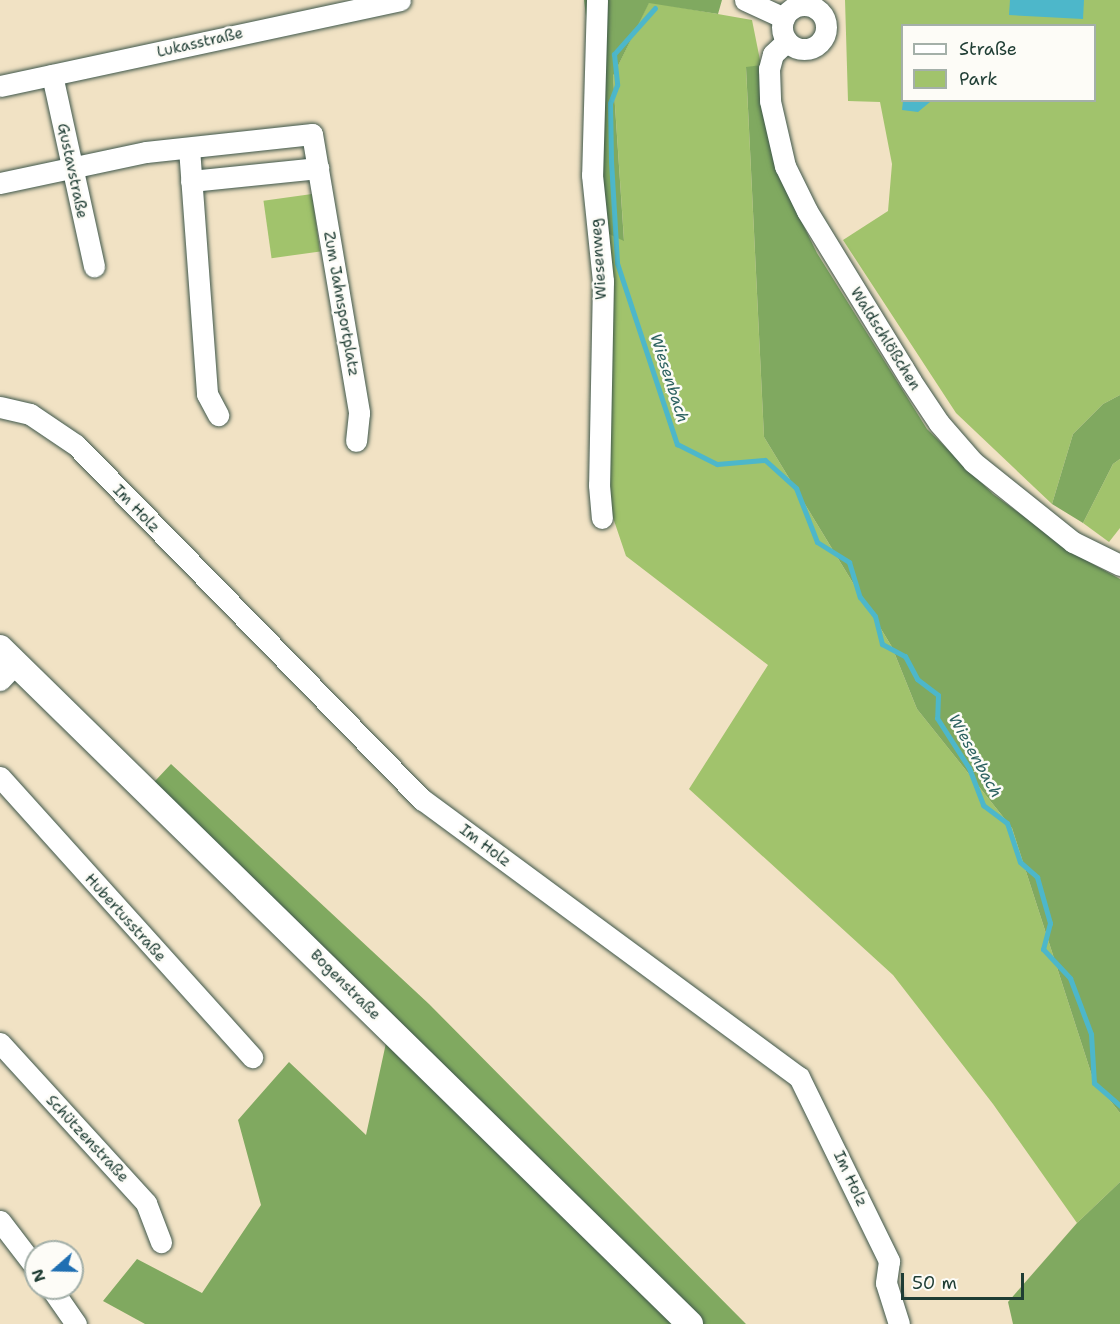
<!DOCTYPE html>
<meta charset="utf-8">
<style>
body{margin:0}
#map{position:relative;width:1120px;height:1324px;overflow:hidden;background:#f1e2c4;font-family:"Shantell Sans",sans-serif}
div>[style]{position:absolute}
.green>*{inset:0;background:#a1c36c;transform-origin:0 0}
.forest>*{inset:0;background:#80a960}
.water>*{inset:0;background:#4db7ca}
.stream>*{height:5px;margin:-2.5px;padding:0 2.5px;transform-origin:2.5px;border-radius:2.5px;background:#4db7ca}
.roads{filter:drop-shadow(0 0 2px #3e564a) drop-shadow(0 0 2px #3e564a)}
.minor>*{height:21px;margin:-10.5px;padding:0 10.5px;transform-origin:10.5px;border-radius:10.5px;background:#fff}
.minor>.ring{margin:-10.5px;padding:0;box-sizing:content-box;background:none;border:21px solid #fff;border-radius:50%}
.major>*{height:26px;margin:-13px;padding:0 13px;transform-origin:13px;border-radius:13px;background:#fff}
span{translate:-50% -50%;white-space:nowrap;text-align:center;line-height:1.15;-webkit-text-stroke:5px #fdfcf7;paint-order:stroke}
.street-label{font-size:15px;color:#1f3d34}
.water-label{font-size:16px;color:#2d6261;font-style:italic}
.legend{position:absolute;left:901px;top:24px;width:195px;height:78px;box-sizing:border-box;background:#fdfcf7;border:2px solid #a4b0a9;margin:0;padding:8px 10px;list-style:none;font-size:18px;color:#1f3d34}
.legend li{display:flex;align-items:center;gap:12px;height:30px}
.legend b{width:30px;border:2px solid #a4b0a9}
.north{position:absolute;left:24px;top:1240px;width:60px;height:60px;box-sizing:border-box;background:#fdfcf7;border:2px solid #a4b0a9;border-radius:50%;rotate:250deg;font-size:16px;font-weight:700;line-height:24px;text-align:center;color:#1f3d34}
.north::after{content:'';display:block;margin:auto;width:21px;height:27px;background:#1f6fb2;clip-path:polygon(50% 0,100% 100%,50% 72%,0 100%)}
.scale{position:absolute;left:901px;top:1273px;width:123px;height:27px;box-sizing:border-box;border:3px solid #1f3d34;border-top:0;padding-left:8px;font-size:18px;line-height:21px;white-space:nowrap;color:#1f3d34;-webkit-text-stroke:4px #fdfcf7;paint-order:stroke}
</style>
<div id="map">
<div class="green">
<div style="clip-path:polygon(evenodd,845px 0,1120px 0,1120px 395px,1103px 404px,1073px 434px,1052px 504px,956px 413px,843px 240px,888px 211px,892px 164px,880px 102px,848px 101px,845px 0,902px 26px,1094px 26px,1094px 100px,902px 100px,902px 26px)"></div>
<div style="clip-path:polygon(649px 2px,752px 20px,761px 65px,746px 68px,764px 437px,892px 647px,917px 709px,1012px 828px,1093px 1079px,1120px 1113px,1120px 1182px,1077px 1223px,993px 1104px,893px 975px,689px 789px,768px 665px,626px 556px,605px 494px,602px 231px,624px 240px,613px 76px)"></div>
<div style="left:312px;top:194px;width:58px;height:49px;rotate:82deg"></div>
<div style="clip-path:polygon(1120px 459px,1120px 528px,1109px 542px,1083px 523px,1113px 464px)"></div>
</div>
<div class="forest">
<div style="clip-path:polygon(584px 0,722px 0,718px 14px,649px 3px,613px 76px,624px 241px,602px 231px,593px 74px)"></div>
<div style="clip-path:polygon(761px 65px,776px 170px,817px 253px,927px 429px,993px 494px,1078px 556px,1120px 579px,1120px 1113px,1093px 1079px,1012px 828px,917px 709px,892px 647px,764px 437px,746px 67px)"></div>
<div style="clip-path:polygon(1120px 395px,1120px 459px,1113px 464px,1083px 523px,1052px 504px,1073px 434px,1103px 404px)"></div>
<div style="clip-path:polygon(171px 764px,429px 1004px,746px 1324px,145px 1324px,103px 1301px,137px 1259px,202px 1293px,261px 1205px,238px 1120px,289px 1062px,366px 1135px,386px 1043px,141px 796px)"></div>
<div style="clip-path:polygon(1120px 1182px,1120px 1324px,1013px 1324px,1008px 1302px,1077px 1223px)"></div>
</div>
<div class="water">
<div style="clip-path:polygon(1010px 0,1084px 0,1083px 19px,1009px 15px)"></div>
<div style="clip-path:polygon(903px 101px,903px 100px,947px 101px,930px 102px,918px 112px,902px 110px)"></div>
</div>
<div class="stream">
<div style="left:655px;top:8px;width:62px;rotate:131.7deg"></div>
<div style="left:614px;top:54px;width:31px;rotate:84deg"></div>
<div style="left:617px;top:85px;width:19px;rotate:111deg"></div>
<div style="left:610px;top:103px;width:58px;rotate:89deg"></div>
<div style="left:611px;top:161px;width:102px;rotate:86.6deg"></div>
<div style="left:617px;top:263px;width:191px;rotate:71.7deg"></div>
<div style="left:677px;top:444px;width:45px;rotate:26.6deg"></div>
<div style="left:717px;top:464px;width:48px;rotate:-4.8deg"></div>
<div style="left:765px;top:460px;width:42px;rotate:42.1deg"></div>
<div style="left:796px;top:488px;width:58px;rotate:68.7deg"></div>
<div style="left:817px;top:542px;width:38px;rotate:32deg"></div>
<div style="left:849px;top:562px;width:37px;rotate:73deg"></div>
<div style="left:860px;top:597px;width:24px;rotate:52deg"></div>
<div style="left:875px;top:616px;width:29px;rotate:76deg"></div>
<div style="left:882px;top:644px;width:26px;rotate:28deg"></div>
<div style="left:905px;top:656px;width:26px;rotate:62deg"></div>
<div style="left:917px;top:679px;width:26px;rotate:37deg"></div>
<div style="left:938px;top:695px;width:23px;rotate:92deg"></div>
<div style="left:937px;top:718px;width:59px;rotate:57.4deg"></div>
<div style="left:969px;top:768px;width:40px;rotate:69deg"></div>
<div style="left:983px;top:805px;width:30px;rotate:37deg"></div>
<div style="left:1007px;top:823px;width:41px;rotate:71.6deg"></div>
<div style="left:1020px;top:862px;width:23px;rotate:41deg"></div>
<div style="left:1037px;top:877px;width:48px;rotate:74.2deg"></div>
<div style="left:1050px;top:923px;width:27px;rotate:105deg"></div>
<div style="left:1043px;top:949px;width:40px;rotate:47deg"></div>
<div style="left:1070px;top:978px;width:60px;rotate:69.4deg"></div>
<div style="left:1091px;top:1034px;width:49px;rotate:86.5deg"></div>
<div style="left:1094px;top:1083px;width:35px;rotate:41deg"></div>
</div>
<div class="roads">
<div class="minor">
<div style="left:597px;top:0;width:175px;rotate:91.6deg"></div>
<div style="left:592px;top:175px;width:107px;rotate:84.1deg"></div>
<div style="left:603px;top:281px;width:204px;rotate:91.1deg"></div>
<div style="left:599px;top:485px;width:33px;rotate:85deg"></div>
<div style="left:745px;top:0;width:43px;rotate:24.8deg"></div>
<div class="ring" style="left:782px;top:5px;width:23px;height:23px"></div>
<div style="left:786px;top:42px;width:18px;rotate:137deg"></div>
<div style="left:773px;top:54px;width:16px;rotate:105deg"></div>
<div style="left:769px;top:69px;width:32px;rotate:88deg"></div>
<div style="left:770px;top:101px;width:67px;rotate:77deg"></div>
<div style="left:785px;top:166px;width:50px;rotate:63.9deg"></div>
<div style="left:807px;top:211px;width:199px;rotate:58.5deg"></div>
<div style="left:911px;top:381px;width:50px;rotate:56.3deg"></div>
<div style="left:939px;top:423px;width:52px;rotate:48.9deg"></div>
<div style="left:973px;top:462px;width:128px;rotate:38.7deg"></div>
<div style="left:1073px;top:542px;width:52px;rotate:26.1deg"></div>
<div style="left:52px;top:75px;width:196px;rotate:77.6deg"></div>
<div style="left:0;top:86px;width:409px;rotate:-12.1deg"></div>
<div style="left:189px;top:148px;width:247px;rotate:85.8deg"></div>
<div style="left:207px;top:394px;width:24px;rotate:62deg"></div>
<div style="left:191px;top:181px;width:128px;rotate:-5.8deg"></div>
<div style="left:0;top:183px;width:149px;rotate:-12deg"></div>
<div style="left:146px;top:152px;width:167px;rotate:-6.2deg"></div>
<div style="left:312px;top:134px;width:283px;rotate:80.4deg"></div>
<div style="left:359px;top:413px;width:28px;rotate:96deg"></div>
<div style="left:0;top:407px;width:31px;rotate:13deg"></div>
<div style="left:30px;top:414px;width:55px;rotate:34deg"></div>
<div style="left:76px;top:445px;width:496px;rotate:45.7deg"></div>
<div style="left:423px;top:800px;width:467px;rotate:36.4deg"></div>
<div style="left:799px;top:1077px;width:205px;rotate:63.9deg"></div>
<div style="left:889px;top:1261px;width:22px;rotate:98deg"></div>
<div style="left:886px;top:1283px;width:43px;rotate:72.4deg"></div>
<div style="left:0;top:680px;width:23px;rotate:-47deg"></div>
<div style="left:0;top:777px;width:377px;rotate:48deg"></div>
<div style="left:0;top:1043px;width:217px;rotate:47.6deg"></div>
<div style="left:146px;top:1203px;width:42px;rotate:69deg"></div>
<div style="left:0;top:1221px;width:59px;rotate:52.5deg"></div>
<div style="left:51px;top:1288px;width:44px;rotate:55.2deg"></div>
</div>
<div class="major">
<div style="left:0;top:648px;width:966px;rotate:44.41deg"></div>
</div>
</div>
<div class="street-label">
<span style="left:200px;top:43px;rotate:-13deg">Lukasstraße</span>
<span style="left:72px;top:171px;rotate:78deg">Gustavstraße</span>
<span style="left:599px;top:259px;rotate:-94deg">Wiesenweg</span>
<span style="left:341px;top:304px;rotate:80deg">Zum Jahnsportplatz</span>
<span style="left:885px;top:339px;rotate:58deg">Waldschlößchen</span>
<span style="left:136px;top:509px;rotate:46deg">Im Holz</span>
<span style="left:485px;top:846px;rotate:37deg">Im Holz</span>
<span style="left:125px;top:918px;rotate:48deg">Hubertusstraße</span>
<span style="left:345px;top:985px;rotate:45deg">Bogenstraße</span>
<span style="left:87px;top:1139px;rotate:47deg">Schützenstraße</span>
<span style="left:850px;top:1179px;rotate:65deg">Im Holz</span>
</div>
<div class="water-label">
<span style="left:669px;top:378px;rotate:72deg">Wiesenbach</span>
<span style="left:975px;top:756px;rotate:61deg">Wiesenbach</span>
</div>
<ul class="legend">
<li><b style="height:8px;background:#fff"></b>Straße</li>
<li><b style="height:16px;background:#a1c36c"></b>Park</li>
</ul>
<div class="north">N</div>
<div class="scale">50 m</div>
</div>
